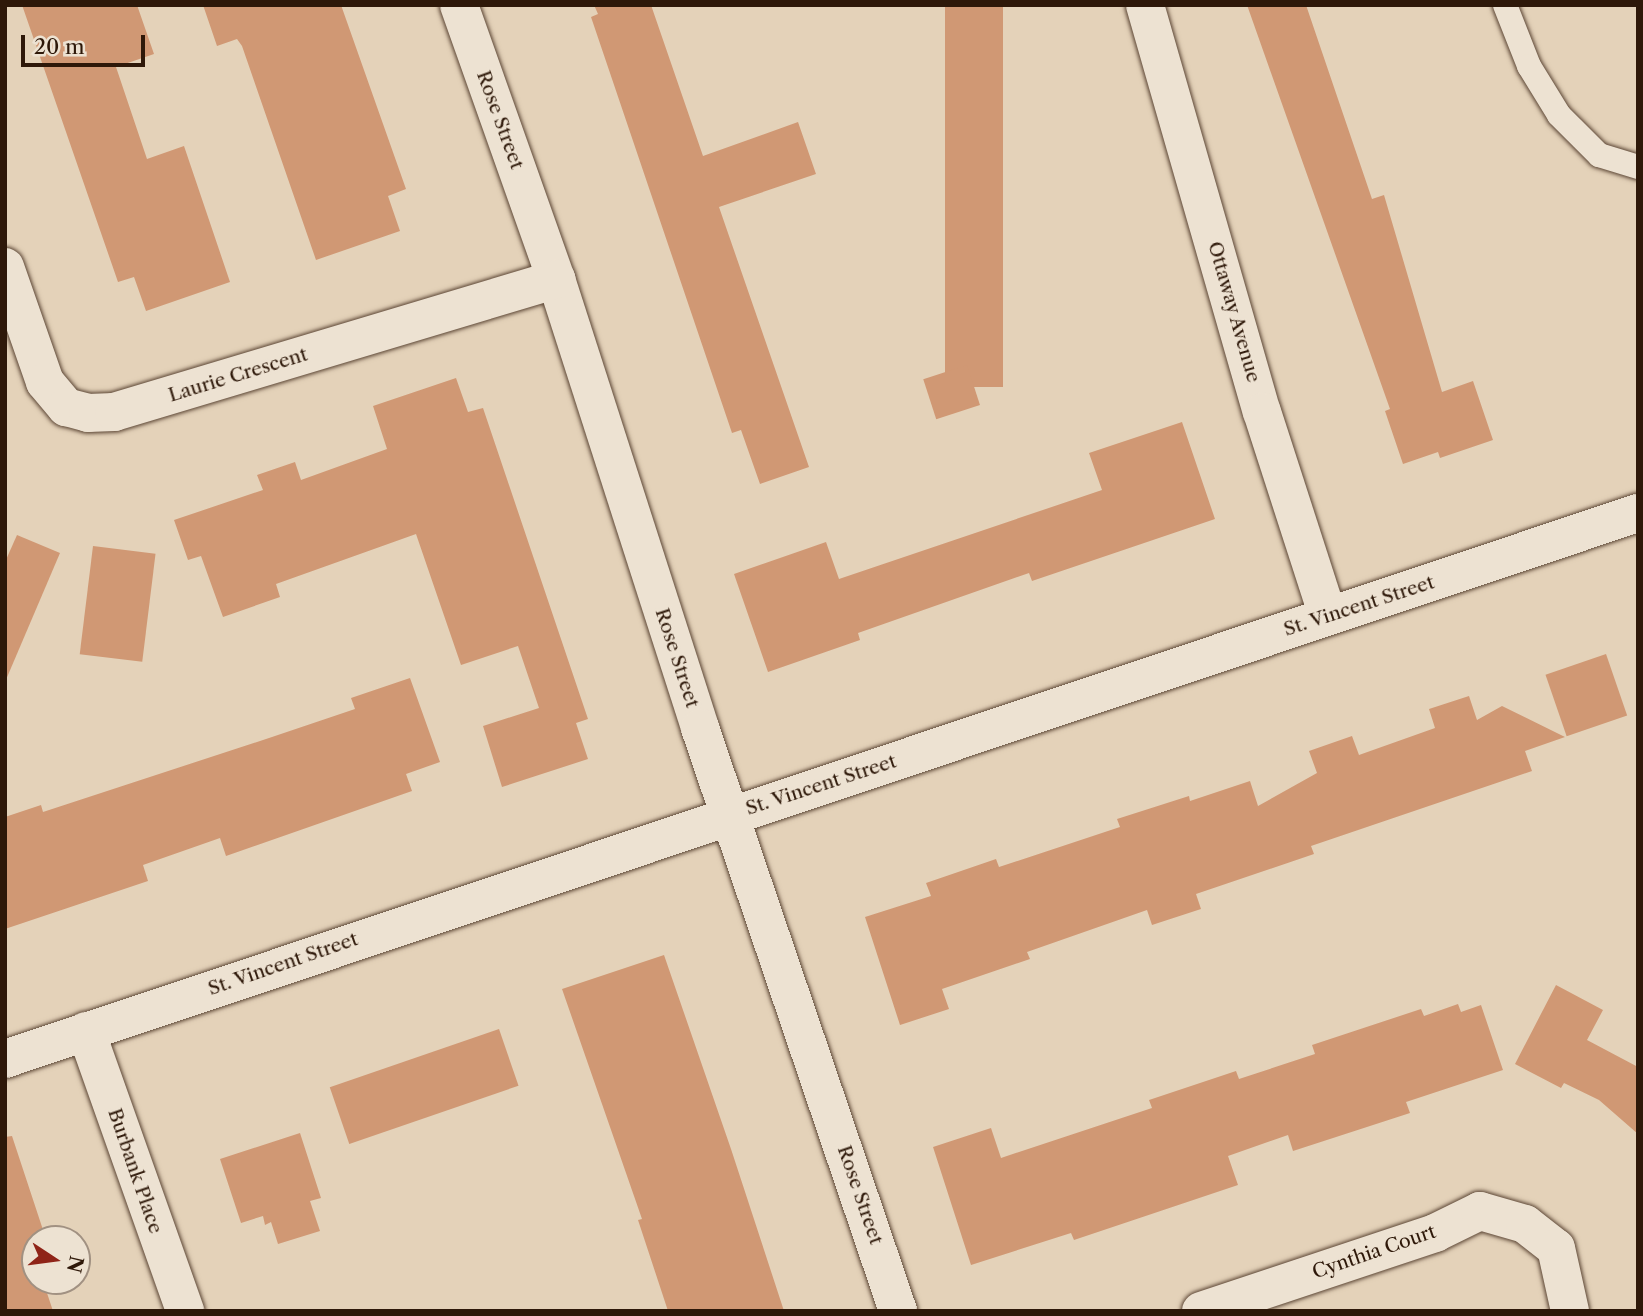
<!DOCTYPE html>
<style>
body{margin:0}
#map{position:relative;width:1643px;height:1316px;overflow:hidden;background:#e4d2b9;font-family:"Libre Caslon Text",serif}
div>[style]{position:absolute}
.building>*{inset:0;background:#d09874;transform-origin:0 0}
.roads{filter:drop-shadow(0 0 2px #5c4635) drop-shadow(0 0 2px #5c4635)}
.lane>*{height:24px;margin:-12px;padding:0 12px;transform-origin:12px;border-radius:12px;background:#ede2d2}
.street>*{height:38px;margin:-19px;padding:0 19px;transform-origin:19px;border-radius:19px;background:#ede2d2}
.secondary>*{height:38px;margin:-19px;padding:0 19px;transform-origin:19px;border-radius:19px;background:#ede2d2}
span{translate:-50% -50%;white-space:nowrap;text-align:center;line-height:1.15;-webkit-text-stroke:5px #ede2d2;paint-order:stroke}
.street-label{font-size:19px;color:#2e1809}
.frame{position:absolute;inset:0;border:7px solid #2e1809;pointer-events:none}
.north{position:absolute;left:21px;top:1225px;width:70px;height:70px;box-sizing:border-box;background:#ede2d2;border:2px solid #a19182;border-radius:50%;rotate:103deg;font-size:19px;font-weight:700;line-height:28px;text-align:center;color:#2e1809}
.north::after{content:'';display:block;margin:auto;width:24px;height:32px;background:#8f2418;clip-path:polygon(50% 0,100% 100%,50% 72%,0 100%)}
.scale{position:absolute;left:21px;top:35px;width:124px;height:32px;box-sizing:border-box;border:4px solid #2e1809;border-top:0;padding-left:9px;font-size:21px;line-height:24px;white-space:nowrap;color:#2e1809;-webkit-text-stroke:5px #ede2d2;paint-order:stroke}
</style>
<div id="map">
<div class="building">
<div style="clip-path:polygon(22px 5px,137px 5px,154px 54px,116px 67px,147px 159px,184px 146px,230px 282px,146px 311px,134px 277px,118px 282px)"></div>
<div style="clip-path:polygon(203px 5px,341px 5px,406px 189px,388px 196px,400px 231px,316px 260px,242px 46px,237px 39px,217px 46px)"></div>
<div style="clip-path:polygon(594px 5px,651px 5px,703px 156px,798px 122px,816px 174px,719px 207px,809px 467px,760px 484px,741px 430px,732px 433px,591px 17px,598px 14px)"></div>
<div style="left:945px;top:5px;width:58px;height:382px"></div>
<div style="clip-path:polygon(1247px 5px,1306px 5px,1372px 199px,1384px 195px,1442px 392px,1473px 381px,1493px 440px,1440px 458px,1438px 452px,1403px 464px,1385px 411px,1390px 409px)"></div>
<div style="left:967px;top:365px;width:42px;height:46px;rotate:72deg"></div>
<div style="clip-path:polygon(456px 378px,468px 412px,483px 408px,588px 719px,576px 723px,588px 759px,502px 787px,483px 726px,539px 708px,518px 646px,461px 665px,416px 534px,276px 584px,280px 597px,223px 617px,201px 556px,188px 560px,174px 520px,263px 490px,257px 475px,295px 462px,301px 480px,387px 449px,373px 406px)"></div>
<div style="clip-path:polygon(1182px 422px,1215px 519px,1032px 581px,1029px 573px,858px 633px,860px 640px,768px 672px,734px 574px,826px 542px,839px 579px,1102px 490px,1089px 453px)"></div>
<div style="clip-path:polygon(17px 535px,60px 553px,5px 682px,5px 562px)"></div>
<div style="left:93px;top:546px;width:63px;height:109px;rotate:7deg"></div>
<div style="left:1606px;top:654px;width:65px;height:64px;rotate:71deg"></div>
<div style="clip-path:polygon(410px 678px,440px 762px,406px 774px,412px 791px,226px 856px,220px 838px,143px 865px,148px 881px,5px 929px,5px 817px,41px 805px,43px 812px,272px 737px,355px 709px,351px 698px)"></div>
<div style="clip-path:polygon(1469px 696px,1477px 720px,1502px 706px,1565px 737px,1525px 751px,1532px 771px,1311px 846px,1314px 854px,1196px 894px,1201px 909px,1152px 925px,1147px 910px,1027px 952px,1030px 959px,942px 989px,949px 1009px,900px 1025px,865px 917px,931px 896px,926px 883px,996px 859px,999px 867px,1120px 827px,1117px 819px,1189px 796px,1190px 801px,1250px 781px,1258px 806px,1317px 773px,1309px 751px,1352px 736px,1359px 755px,1435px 728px,1429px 709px)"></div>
<div style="clip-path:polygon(664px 955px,731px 1149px,784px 1311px,668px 1311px,638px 1220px,642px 1219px,562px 989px)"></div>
<div style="clip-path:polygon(1556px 985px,1603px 1010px,1587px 1040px,1638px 1067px,1638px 1134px,1599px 1100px,1564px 1083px,1561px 1088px,1515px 1064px)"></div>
<div style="clip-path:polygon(1458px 1004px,1461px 1012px,1481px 1005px,1503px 1070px,1406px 1102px,1410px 1113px,1293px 1151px,1288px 1135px,1228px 1156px,1238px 1185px,1074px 1240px,1071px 1233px,971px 1265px,933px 1147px,991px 1128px,1001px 1158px,1152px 1108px,1149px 1100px,1236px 1071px,1239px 1079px,1315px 1054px,1312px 1045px,1421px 1009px,1424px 1016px)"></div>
<div style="left:499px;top:1029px;width:60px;height:179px;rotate:71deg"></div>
<div style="clip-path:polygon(300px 1133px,321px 1198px,310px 1201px,320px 1231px,278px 1244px,271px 1222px,265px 1225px,263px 1216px,241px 1223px,220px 1159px)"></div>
<div style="clip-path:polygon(12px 1136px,46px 1239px,29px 1239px,35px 1281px,43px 1281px,53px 1311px,5px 1311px,5px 1137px)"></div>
</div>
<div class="roads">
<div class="lane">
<div style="left:1505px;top:5px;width:66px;rotate:68.5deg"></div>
<div style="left:1529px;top:66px;width:57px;rotate:58.5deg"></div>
<div style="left:1559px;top:115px;width:57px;rotate:45deg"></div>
<div style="left:1599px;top:155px;width:41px;rotate:17.1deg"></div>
</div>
<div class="street">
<div style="left:459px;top:5px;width:291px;rotate:70.5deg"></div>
<div style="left:556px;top:279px;width:472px;rotate:72.2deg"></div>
<div style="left:700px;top:728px;width:616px;rotate:71.24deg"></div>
<div style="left:1145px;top:5px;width:423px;rotate:74deg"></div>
<div style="left:1262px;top:412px;width:214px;rotate:72.1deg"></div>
<div style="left:5px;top:267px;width:122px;rotate:70.8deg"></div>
<div style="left:45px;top:382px;width:33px;rotate:50deg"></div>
<div style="left:66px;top:407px;width:23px;rotate:15deg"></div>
<div style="left:88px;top:413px;width:26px;rotate:-2deg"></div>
<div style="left:114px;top:412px;width:462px;rotate:-16.7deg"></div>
<div style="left:86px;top:1031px;width:297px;rotate:70.5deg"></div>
<div style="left:1201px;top:1311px;width:247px;rotate:-18.4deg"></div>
<div style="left:1435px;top:1233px;width:50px;rotate:-26.1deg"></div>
<div style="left:1480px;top:1211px;width:47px;rotate:16.1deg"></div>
<div style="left:1525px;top:1224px;width:39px;rotate:38deg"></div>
<div style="left:1556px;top:1248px;width:65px;rotate:77.5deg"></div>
</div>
<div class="secondary">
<div style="left:5px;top:1059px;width:1722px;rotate:-18.49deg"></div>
</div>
</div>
<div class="street-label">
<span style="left:500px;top:120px;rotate:70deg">Rose Street</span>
<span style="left:1234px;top:312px;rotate:74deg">Ottaway Avenue</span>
<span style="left:238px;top:375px;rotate:-17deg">Laurie Crescent</span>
<span style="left:1359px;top:606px;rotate:-18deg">St. Vincent Street</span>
<span style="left:677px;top:658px;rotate:72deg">Rose Street</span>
<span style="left:821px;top:785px;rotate:-18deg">St. Vincent Street</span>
<span style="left:283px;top:964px;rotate:-19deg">St. Vincent Street</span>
<span style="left:135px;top:1171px;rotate:71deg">Burbank Place</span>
<span style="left:860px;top:1195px;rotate:71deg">Rose Street</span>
<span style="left:1374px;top:1252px;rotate:-19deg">Cynthia Court</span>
</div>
<div class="frame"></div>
<div class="north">N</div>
<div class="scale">20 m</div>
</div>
